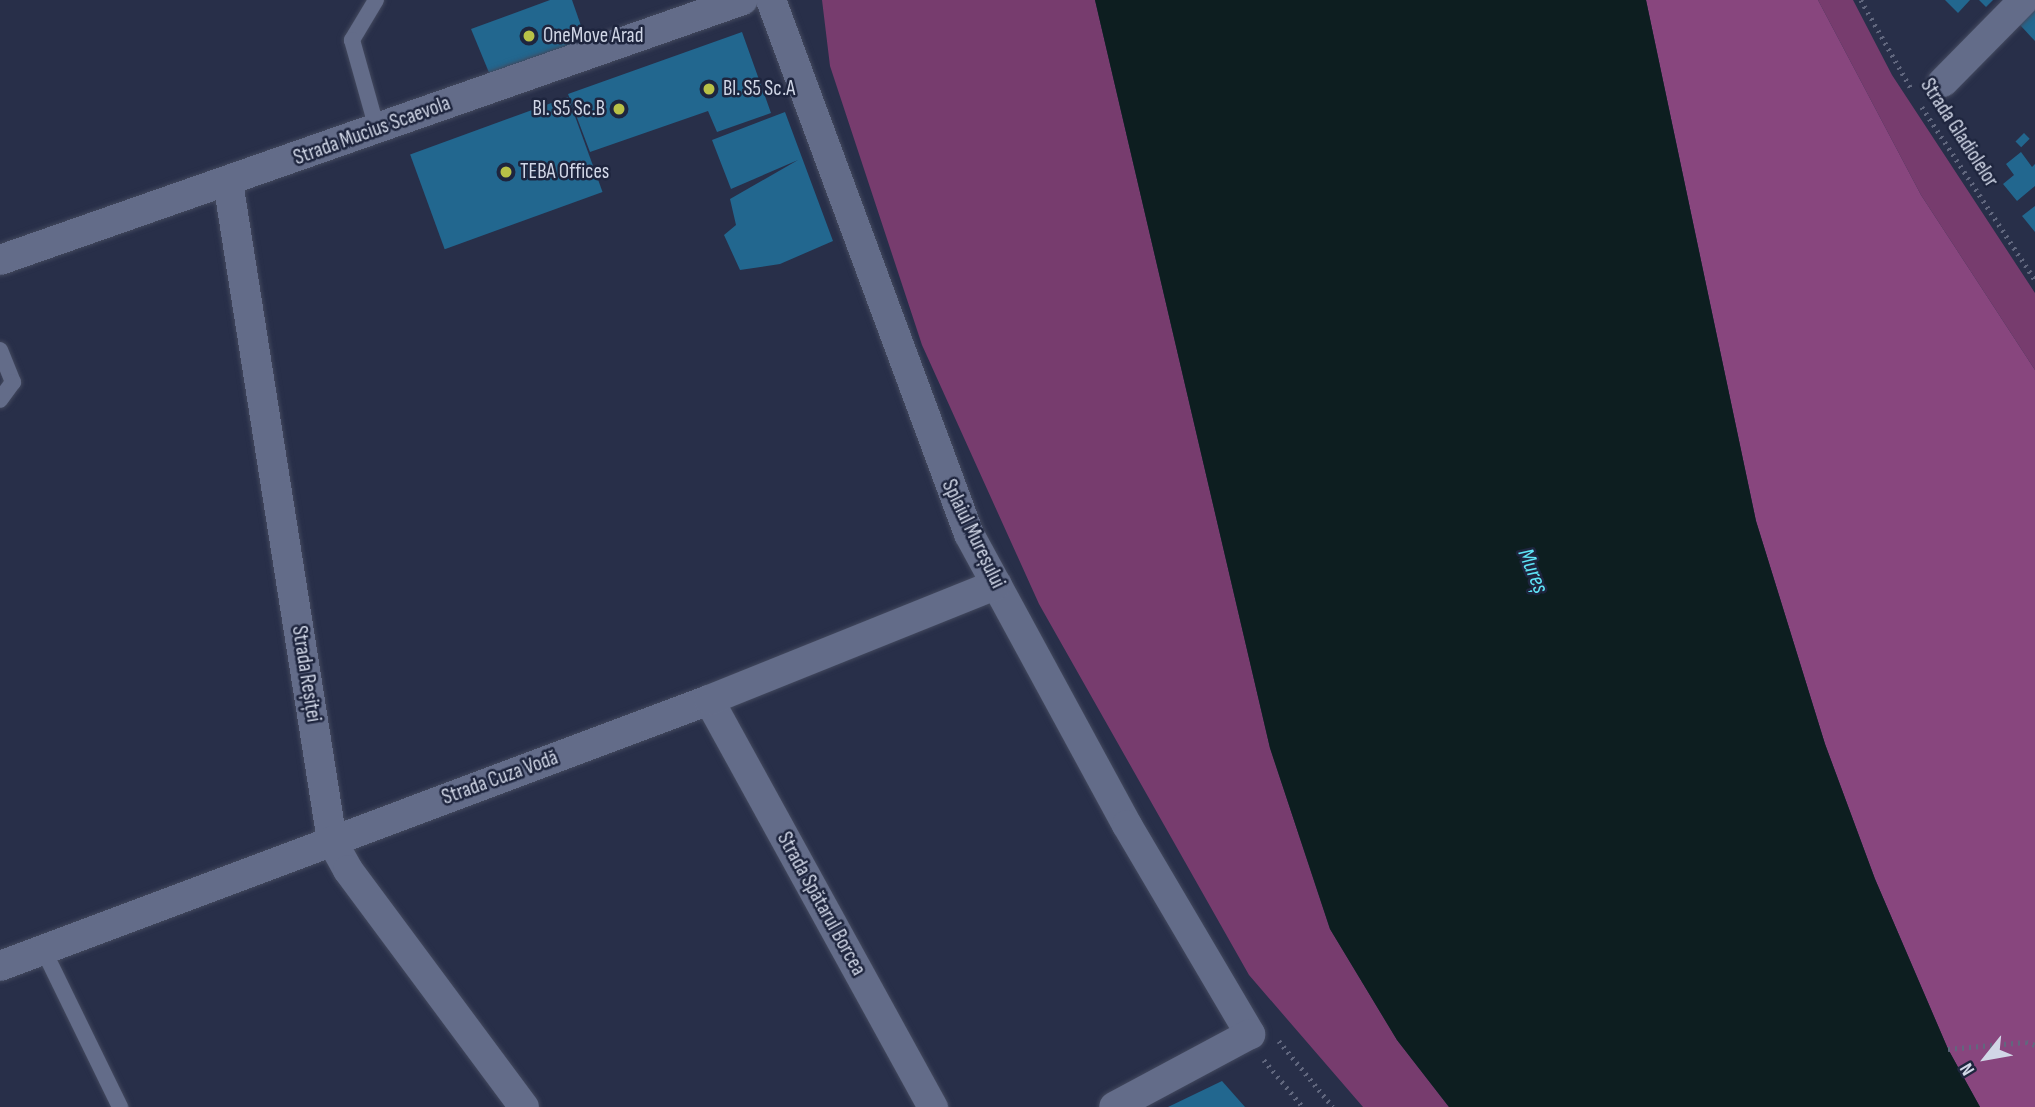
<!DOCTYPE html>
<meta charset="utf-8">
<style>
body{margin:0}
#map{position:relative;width:2035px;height:1107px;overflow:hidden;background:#282f49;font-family:"Sofia Sans Condensed",sans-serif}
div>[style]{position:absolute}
.green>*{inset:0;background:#773c6e}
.forest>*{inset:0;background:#88467e}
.water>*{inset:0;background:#0d1e20}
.building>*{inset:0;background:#22678f;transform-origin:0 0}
.path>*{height:4.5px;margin-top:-2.25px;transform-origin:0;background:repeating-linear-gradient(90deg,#61677e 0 2px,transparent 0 7px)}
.roads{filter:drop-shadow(0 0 2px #43495e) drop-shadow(0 0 2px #43495e)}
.service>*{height:16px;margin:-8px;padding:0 8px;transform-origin:8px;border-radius:8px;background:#636c89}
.minor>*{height:30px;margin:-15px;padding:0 15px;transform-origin:15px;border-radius:15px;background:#636c89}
.dots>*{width:19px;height:19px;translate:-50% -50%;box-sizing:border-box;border:4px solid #1e253e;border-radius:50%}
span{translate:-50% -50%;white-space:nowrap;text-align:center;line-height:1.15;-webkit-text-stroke:5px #1e253e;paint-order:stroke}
.poi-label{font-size:21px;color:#d1d7e7}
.left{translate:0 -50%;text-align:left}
.right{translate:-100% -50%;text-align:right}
.street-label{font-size:21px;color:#d1d7e7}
.water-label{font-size:23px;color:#5ee3f5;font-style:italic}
.north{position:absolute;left:1951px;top:1023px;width:70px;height:70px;-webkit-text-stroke:5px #1e253e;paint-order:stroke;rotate:239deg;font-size:19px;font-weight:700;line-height:28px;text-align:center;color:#d1d7e7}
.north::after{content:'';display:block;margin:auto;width:24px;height:32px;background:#d1d7e7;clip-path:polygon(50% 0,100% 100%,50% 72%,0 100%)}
</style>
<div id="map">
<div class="green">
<div style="clip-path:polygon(822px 0,1095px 0,1270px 748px,1330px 929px,1397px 1040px,1449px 1107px,1363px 1107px,1249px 975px,1039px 604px,922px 345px,830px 66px)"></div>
<div style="clip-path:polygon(1818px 0,1853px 0,1892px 75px,2035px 293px,2035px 370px,1921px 195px)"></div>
</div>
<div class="forest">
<div style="clip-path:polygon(1646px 0,1818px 0,1921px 195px,2035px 370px,2035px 1107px,1980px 1107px,1948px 1049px,1875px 879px,1825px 744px,1756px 521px)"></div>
</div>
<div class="water">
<div style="clip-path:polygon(1095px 0,1646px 0,1756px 521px,1825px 744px,1875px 879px,1948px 1049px,1980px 1107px,1449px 1107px,1397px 1040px,1330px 929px,1270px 748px)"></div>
</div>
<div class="building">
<div style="clip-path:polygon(550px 0,572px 0,587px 43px,490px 75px,471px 29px)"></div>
<div style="clip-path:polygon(1945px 0,1970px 0,1958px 13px)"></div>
<div style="clip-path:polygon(1979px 0,1993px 0,1986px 7px)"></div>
<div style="clip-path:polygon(2035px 10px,2035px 41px,2020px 25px)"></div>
<div style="clip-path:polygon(742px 32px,771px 113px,717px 132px,708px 111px,590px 152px,568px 94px)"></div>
<div style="left:568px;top:97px;width:101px;height:168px;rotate:70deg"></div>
<div style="clip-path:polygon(785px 112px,833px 241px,780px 264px,740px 270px,724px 235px,736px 225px,730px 199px,798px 160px,731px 189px,712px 140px)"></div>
<div style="left:2024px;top:133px;width:8px;height:12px;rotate:45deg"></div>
<div style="clip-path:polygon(2021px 152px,2032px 167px,2035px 164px,2035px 186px,2017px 201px,2003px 184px,2014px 175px,2006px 164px)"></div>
<div style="clip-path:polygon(2035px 206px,2035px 232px,2022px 216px)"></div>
<div style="clip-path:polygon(1222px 1081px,1245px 1107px,1168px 1107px)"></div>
</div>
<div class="path">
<div style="left:1861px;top:0;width:103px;rotate:60.5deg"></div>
<div style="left:1922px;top:107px;width:207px;rotate:56.8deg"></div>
<div style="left:1279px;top:1041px;width:85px;rotate:50.7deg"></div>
<div style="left:1948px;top:1049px;width:78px;rotate:-5.1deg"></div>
<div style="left:2026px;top:1042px;width:9px;rotate:18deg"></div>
<div style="left:1264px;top:1060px;width:61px;rotate:50.3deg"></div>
</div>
<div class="roads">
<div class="service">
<div style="left:376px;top:0;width:47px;rotate:121deg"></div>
<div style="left:352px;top:40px;width:92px;rotate:74.3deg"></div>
<div style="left:0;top:350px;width:35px;rotate:68deg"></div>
<div style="left:13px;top:382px;width:22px;rotate:126deg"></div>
<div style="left:43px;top:949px;width:176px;rotate:64deg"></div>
</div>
<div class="minor">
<div style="left:771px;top:0;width:570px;rotate:69.66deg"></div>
<div style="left:969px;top:534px;width:331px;rotate:61.5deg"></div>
<div style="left:1127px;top:825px;width:243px;rotate:59.5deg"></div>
<div style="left:1250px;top:1034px;width:154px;rotate:151.8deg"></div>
<div style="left:1943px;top:82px;width:115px;rotate:-45.4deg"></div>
<div style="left:228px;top:182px;width:667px;rotate:81.03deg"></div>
<div style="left:332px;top:841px;width:33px;rotate:61deg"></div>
<div style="left:348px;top:870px;width:295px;rotate:53.4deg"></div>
<div style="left:0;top:260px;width:787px;rotate:-19.29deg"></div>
<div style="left:709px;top:700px;width:465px;rotate:61.2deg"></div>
<div style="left:0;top:966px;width:757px;rotate:-20.56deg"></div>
<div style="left:709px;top:700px;width:310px;rotate:-21.9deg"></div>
</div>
</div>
<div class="dots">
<div style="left:529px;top:36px;background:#b8c147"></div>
<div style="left:709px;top:89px;background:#b8c147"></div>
<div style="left:619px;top:109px;background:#b8c147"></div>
<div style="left:506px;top:172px;background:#b8c147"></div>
</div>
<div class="poi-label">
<span class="left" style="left:543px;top:36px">OneMove Arad</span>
<span class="left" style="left:723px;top:89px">Bl. S5 Sc.A</span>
<span class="right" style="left:605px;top:109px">Bl. S5 Sc.B</span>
<span class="left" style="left:520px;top:172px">TEBA Offices</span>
</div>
<div class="street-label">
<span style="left:372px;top:131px;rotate:-20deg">Strada Mucius Scaevola</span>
<span style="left:1959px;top:133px;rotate:57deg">Strada Gladiolelor</span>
<span style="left:973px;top:534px;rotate:64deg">Splaiul Mureșului</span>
<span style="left:306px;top:674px;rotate:81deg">Strada Reșiței</span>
<span style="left:500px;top:778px;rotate:-20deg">Strada Cuza Vodă</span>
<span style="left:821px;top:904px;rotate:61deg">Strada Spătarul Borcea</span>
</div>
<div class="water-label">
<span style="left:1533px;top:571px;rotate:68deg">Mureș</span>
</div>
<div class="north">N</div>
</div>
